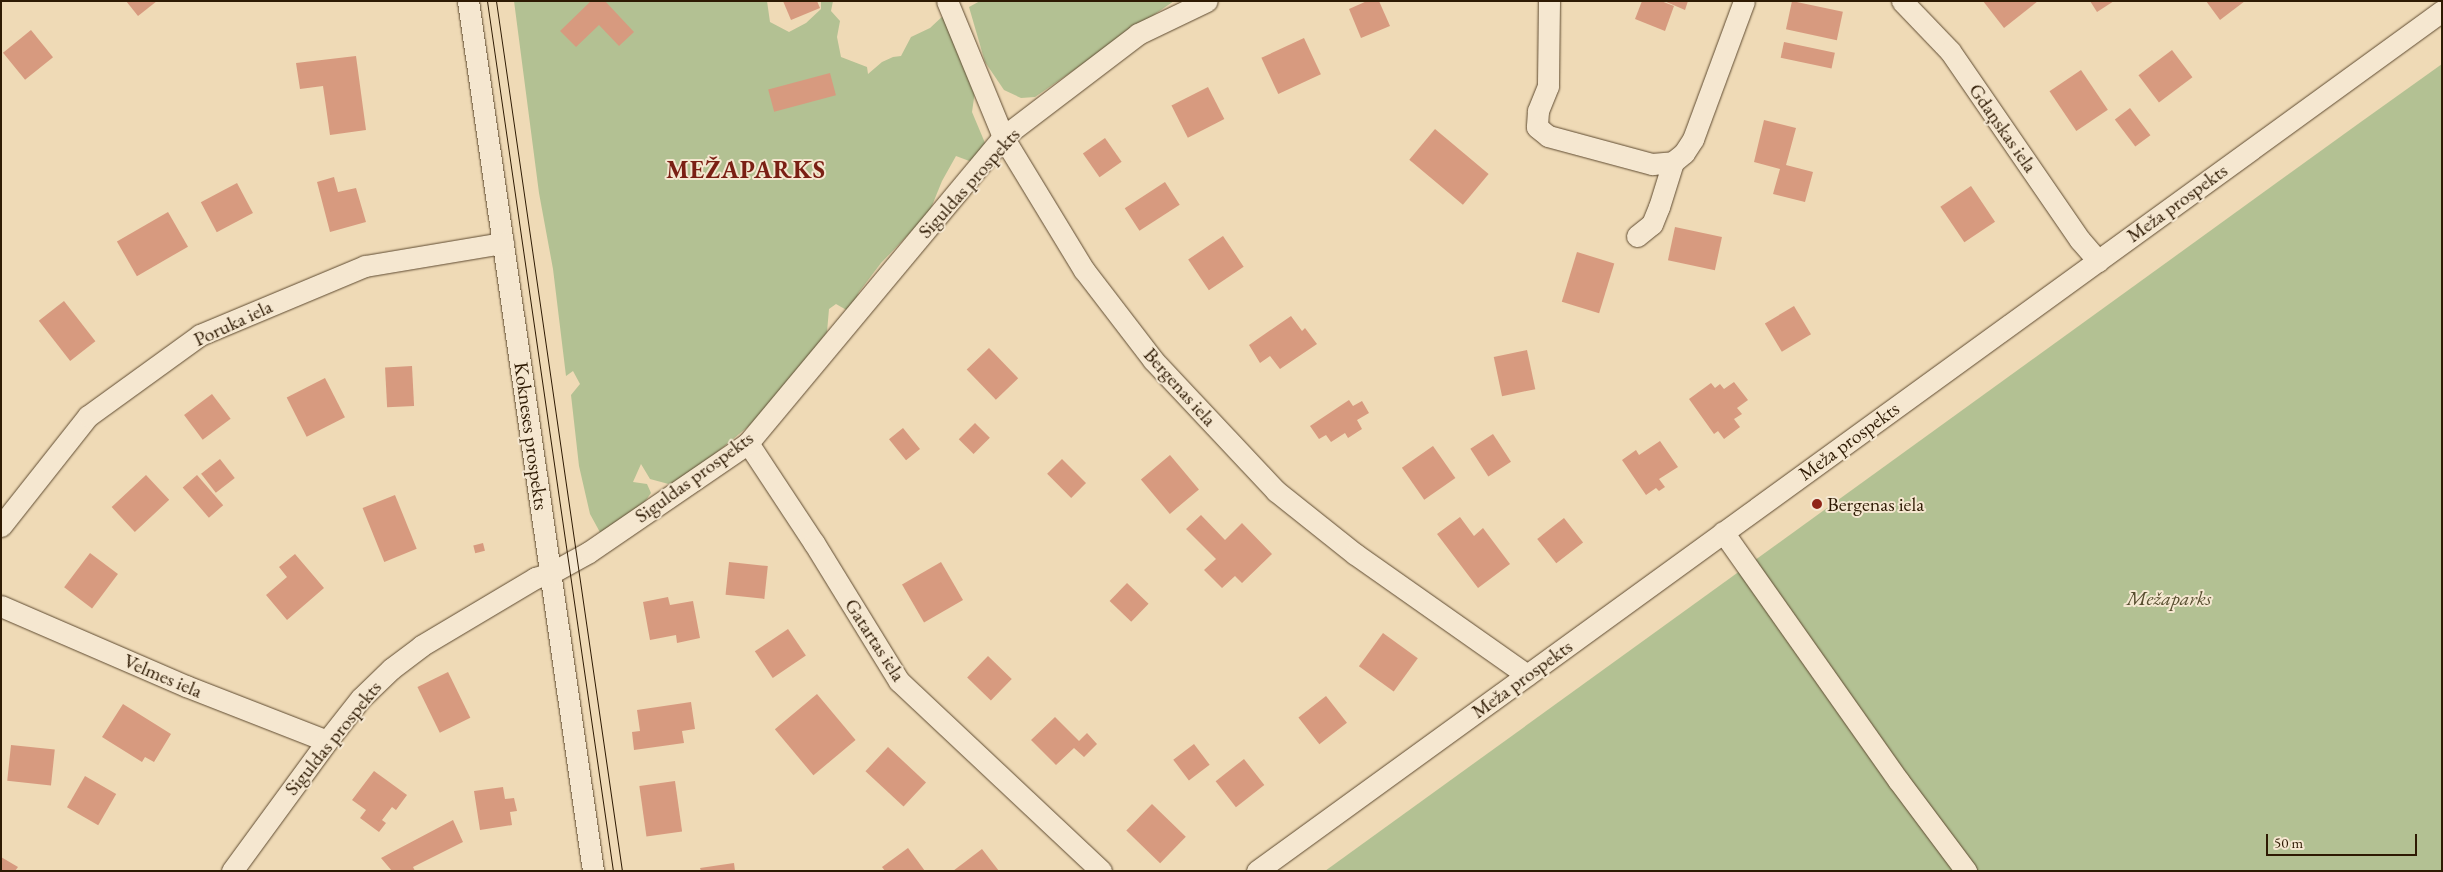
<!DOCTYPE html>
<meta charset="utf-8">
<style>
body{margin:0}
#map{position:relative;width:2443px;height:872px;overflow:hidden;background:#efdab6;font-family:"EB Garamond",serif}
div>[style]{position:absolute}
.green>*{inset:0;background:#b3c193}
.building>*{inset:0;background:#d79a7f;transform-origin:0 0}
.roads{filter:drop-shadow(0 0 1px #5e4a30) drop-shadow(0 0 1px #5e4a30)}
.minor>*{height:21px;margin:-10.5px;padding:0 10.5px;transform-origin:10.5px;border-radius:10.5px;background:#f5e7d0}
.tram>*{height:1px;margin:-0.5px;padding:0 0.5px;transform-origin:0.5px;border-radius:0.5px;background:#2e1a03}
.dots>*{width:14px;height:14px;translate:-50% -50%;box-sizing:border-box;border:2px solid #f5e7d0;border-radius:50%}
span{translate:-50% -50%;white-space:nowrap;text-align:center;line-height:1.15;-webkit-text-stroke:4px #f5e7d0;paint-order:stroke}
.street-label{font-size:20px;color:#2e1a03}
.poi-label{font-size:20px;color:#2e1a03}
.left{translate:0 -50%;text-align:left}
.park-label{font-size:20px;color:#564c2e;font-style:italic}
.district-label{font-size:25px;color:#7a1f14;font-weight:700;letter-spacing:1px}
.frame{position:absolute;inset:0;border:2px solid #2e1a03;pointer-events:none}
.scale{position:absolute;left:2266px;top:834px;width:151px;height:22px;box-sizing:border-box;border:2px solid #2e1a03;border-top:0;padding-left:6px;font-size:15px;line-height:18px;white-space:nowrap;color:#2e1a03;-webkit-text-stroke:4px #f5e7d0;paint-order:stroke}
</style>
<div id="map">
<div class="green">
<div style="clip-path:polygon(514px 1px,767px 1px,770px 22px,789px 32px,806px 23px,821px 9px,821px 1px,833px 1px,831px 11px,840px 21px,837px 37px,841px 57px,867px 67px,868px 74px,882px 62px,893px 57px,901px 56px,911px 37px,930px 28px,945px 14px,975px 91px,972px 112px,985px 143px,972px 162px,956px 156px,942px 181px,929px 213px,881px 263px,859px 292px,850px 312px,836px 304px,829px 309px,827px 332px,767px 411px,676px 486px,650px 479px,641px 464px,633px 482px,647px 484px,651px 493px,642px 506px,602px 536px,590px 514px,579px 466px,571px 395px,580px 384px,573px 371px,566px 376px,553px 269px,539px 193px)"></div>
<div style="clip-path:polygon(980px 1px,1174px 1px,1035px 97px,1021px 98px,1004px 90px,985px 62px,969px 7px)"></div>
<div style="clip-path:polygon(2442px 64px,2442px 871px,1325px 871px,2358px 124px)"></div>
</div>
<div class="building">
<div style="clip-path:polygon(126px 1px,157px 1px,138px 16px)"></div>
<div style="clip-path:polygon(591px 1px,605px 1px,634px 32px,619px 46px,599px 25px,576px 47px,560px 31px)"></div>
<div style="clip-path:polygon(783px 1px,817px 1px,820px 8px,791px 20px)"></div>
<div style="clip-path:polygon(1367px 1px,1379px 1px,1390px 26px,1361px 38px,1349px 9px)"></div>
<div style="clip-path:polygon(1642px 1px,1661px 1px,1674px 6px,1665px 31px,1635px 19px)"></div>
<div style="clip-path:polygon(1664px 1px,1688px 1px,1685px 10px)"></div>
<div style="left:1792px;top:1px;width:52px;height:29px;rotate:12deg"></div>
<div style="clip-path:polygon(1983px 1px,2038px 1px,2004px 28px)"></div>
<div style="clip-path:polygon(2090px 1px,2114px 1px,2097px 12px)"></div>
<div style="clip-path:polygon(2206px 1px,2245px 1px,2220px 20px)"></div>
<div style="left:31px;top:30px;width:35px;height:36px;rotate:51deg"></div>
<div style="left:1304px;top:38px;width:40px;height:47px;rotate:65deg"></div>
<div style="left:1784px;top:42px;width:52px;height:16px;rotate:12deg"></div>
<div style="left:2172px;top:50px;width:34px;height:42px;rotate:53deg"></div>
<div style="clip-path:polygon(356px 56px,366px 130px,330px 135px,323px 86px,300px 89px,296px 63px)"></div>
<div style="left:2081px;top:70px;width:48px;height:38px;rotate:56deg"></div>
<div style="left:830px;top:73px;width:23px;height:64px;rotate:75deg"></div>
<div style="left:1208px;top:87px;width:36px;height:41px;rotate:63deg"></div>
<div style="left:2130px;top:108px;width:34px;height:19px;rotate:53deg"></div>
<div style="clip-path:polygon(1764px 120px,1796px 128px,1786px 165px,1813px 172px,1805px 202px,1773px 194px,1780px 169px,1754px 162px)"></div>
<div style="left:1435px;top:129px;width:70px;height:40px;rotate:40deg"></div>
<div style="left:1105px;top:138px;width:29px;height:27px;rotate:55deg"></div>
<div style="clip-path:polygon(334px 177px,338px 192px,356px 188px,366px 222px,330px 232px,317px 182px)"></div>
<div style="left:1165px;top:182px;width:27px;height:48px;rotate:57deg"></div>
<div style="left:237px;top:183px;width:34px;height:41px;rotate:62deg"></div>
<div style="left:1971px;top:186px;width:43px;height:37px;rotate:56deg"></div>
<div style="left:168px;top:212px;width:40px;height:59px;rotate:60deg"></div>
<div style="left:1675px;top:227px;width:48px;height:34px;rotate:12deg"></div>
<div style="left:1223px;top:236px;width:37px;height:42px;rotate:56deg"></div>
<div style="left:1577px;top:252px;width:39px;height:52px;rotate:17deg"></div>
<div style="left:64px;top:301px;width:51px;height:32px;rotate:52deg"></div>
<div style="left:1794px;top:306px;width:33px;height:34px;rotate:59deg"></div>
<div style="clip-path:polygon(1291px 316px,1302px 331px,1305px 328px,1317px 344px,1280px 369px,1270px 356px,1260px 363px,1249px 345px)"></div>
<div style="left:989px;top:348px;width:42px;height:31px;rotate:46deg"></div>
<div style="left:1527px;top:350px;width:40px;height:34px;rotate:78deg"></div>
<div style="left:412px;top:366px;width:40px;height:27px;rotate:87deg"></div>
<div style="left:325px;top:378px;width:44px;height:43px;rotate:63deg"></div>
<div style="clip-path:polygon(1734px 382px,1748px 400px,1737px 408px,1742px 414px,1734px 419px,1740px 427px,1724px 439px,1718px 431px,1714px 434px,1689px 399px,1711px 383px,1715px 388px,1720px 384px,1724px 389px)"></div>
<div style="left:212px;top:394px;width:31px;height:35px;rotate:53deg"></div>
<div style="clip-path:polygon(1349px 400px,1353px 406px,1362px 401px,1369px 413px,1357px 420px,1362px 429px,1348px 438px,1345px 433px,1331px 442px,1326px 435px,1319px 439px,1310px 426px)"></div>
<div style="left:975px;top:423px;width:21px;height:23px;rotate:45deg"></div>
<div style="left:903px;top:428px;width:27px;height:18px;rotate:51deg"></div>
<div style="left:1493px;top:434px;width:33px;height:27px;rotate:57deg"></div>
<div style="clip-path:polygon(1660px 441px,1678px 467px,1659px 479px,1665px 487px,1659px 491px,1656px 488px,1646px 495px,1622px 460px,1636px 450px,1639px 455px)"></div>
<div style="left:1433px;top:446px;width:39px;height:38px;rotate:55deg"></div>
<div style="left:1170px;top:455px;width:45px;height:38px;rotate:50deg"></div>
<div style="left:220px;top:459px;width:24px;height:24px;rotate:52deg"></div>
<div style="left:1062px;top:459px;width:34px;height:21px;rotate:45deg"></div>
<div style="left:146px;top:475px;width:34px;height:47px;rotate:47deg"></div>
<div style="left:197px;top:475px;width:40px;height:19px;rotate:49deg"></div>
<div style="left:395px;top:495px;width:58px;height:35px;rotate:68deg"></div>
<div style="clip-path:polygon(1201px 515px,1225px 540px,1242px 523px,1272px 554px,1242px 583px,1235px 576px,1222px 588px,1204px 570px,1216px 559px,1186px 529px)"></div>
<div style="clip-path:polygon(1460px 517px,1474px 536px,1483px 528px,1510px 564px,1478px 588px,1437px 534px)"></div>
<div style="left:1564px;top:518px;width:31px;height:34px;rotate:52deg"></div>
<div style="left:483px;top:543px;width:8px;height:10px;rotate:76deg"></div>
<div style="left:90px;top:553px;width:35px;height:43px;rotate:37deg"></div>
<div style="clip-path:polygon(295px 554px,324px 588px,287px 620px,266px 595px,287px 577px,279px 567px)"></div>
<div style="left:729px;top:562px;width:39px;height:33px;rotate:6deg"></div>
<div style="left:941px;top:562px;width:44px;height:45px;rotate:60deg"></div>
<div style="left:1127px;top:583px;width:30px;height:25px;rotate:44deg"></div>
<div style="clip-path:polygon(668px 597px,670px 605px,693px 601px,700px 638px,677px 643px,676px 635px,650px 640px,643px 602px)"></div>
<div style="left:788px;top:629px;width:32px;height:40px;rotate:56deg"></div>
<div style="left:1383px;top:633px;width:43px;height:41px;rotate:36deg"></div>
<div style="left:988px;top:656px;width:33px;height:30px;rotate:44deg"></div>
<div style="left:448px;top:672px;width:51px;height:34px;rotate:64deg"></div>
<div style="left:817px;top:694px;width:60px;height:55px;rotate:50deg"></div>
<div style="left:1326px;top:696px;width:34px;height:35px;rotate:52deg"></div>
<div style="clip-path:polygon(691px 702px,695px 729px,682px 731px,684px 743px,634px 750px,632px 732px,640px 731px,637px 710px)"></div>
<div style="clip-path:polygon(123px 704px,171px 734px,154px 762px,145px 757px,142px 762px,102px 737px)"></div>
<div style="clip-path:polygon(1055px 717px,1079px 741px,1087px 733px,1097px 744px,1084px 757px,1074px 748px,1056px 765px,1031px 740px)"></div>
<div style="left:1194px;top:744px;width:26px;height:26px;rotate:53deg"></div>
<div style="left:11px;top:745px;width:44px;height:36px;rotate:6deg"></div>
<div style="left:888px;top:747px;width:52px;height:33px;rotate:43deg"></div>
<div style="left:1244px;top:759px;width:33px;height:36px;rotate:52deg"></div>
<div style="clip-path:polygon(374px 771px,407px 795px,396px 810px,392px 807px,382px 820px,386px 823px,379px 832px,360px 818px,366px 810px,352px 800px)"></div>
<div style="left:85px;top:776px;width:36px;height:36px;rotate:30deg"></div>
<div style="left:675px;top:781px;width:51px;height:36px;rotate:82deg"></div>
<div style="clip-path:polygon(503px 787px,505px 799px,514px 798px,517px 811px,510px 812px,512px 825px,480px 830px,474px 791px)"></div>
<div style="left:1152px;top:804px;width:47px;height:37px;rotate:44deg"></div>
<div style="clip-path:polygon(453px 820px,463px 842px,413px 867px,415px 871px,392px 871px,381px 858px)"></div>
<div style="clip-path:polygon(908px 848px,925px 871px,885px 871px,882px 867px)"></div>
<div style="clip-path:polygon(982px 849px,999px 871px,953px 871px)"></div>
<div style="clip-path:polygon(1px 857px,18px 867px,15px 871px,1px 871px)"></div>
<div style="clip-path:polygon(734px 863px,735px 871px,701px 871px,700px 868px)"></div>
</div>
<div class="roads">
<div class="minor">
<div style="left:468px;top:1px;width:879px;rotate:81.82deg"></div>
<div style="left:947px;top:1px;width:147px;rotate:67.6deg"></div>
<div style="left:1003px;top:137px;width:156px;rotate:58.7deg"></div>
<div style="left:1084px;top:270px;width:113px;rotate:52.5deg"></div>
<div style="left:1153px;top:360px;width:180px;rotate:46.8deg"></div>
<div style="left:1276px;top:491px;width:101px;rotate:38.6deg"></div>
<div style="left:1355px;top:554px;width:210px;rotate:35.1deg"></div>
<div style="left:1549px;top:1px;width:85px;rotate:90.7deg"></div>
<div style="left:1548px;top:86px;width:27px;rotate:112deg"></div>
<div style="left:1538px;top:111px;width:16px;rotate:94deg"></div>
<div style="left:1537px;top:127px;width:14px;rotate:39deg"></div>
<div style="left:1548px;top:136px;width:108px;rotate:15.1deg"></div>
<div style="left:1652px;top:164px;width:21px;rotate:-5deg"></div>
<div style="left:1673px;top:162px;width:14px;rotate:-39deg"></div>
<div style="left:1684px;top:153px;width:17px;rotate:-57deg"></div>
<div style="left:1693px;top:139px;width:147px;rotate:-69.7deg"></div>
<div style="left:1902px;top:1px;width:69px;rotate:46.2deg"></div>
<div style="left:1950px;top:51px;width:229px;rotate:55.5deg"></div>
<div style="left:2080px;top:240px;width:28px;rotate:49deg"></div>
<div style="left:1637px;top:236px;width:19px;rotate:-39deg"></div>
<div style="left:1652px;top:224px;width:18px;rotate:-68deg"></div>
<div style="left:1659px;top:207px;width:47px;rotate:-72.7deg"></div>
<div style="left:748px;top:443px;width:120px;rotate:56.6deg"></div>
<div style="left:814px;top:543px;width:162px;rotate:58.4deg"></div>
<div style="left:899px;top:681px;width:277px;rotate:43.2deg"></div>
<div style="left:1px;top:526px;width:140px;rotate:-51.7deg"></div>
<div style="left:88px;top:416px;width:138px;rotate:-35.9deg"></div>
<div style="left:200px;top:335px;width:179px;rotate:-22.7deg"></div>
<div style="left:365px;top:266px;width:140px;rotate:-9.5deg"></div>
<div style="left:1723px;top:532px;width:304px;rotate:54.8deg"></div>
<div style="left:1898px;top:780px;width:114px;rotate:53.2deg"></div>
<div style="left:1px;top:606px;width:202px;rotate:23.4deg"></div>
<div style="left:186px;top:686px;width:151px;rotate:21.3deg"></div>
<div style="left:232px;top:871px;width:161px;rotate:-53.8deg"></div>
<div style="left:327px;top:741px;width:55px;rotate:-51.7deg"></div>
<div style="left:361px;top:698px;width:42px;rotate:-44deg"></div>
<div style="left:391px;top:669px;width:38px;rotate:-37deg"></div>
<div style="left:421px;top:646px;width:133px;rotate:-30.8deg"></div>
<div style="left:535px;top:578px;width:17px;rotate:-17deg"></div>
<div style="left:551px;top:573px;width:43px;rotate:-28.9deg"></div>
<div style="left:589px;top:552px;width:193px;rotate:-34.4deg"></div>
<div style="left:748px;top:443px;width:398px;rotate:-50.2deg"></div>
<div style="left:1003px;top:137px;width:170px;rotate:-37.3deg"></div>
<div style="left:1138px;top:34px;width:76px;rotate:-25.6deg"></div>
<div style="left:1257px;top:871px;width:1464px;rotate:-35.97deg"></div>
</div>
</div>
<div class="tram">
<div style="left:487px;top:1px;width:879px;rotate:81.76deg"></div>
<div style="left:496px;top:1px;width:879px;rotate:81.76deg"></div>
</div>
<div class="dots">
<div style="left:1817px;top:504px;background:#8f2418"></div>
</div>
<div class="street-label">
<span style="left:2003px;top:128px;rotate:55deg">Gdaņskas iela</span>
<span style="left:969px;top:183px;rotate:-48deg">Siguldas prospekts</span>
<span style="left:2177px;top:203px;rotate:-36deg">Meža prospekts</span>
<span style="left:233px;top:323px;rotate:-25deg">Poruka iela</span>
<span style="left:1180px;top:387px;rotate:48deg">Bergenas iela</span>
<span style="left:531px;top:436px;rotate:82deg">Kokneses prospekts</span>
<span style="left:1849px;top:441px;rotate:-36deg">Meža prospekts</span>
<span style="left:694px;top:477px;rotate:-36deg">Siguldas prospekts</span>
<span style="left:875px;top:640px;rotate:57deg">Gatartas iela</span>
<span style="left:163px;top:676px;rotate:23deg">Velmes iela</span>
<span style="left:1522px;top:679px;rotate:-36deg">Meža prospekts</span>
<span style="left:333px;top:738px;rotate:-51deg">Siguldas prospekts</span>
</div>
<div class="poi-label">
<span class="left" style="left:1827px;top:504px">Bergenas iela</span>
</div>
<div class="park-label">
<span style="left:2169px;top:598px">Mežaparks</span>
</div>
<div class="district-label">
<span style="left:746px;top:169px">MEŽAPARKS</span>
</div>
<div class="frame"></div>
<div class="scale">50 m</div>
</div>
